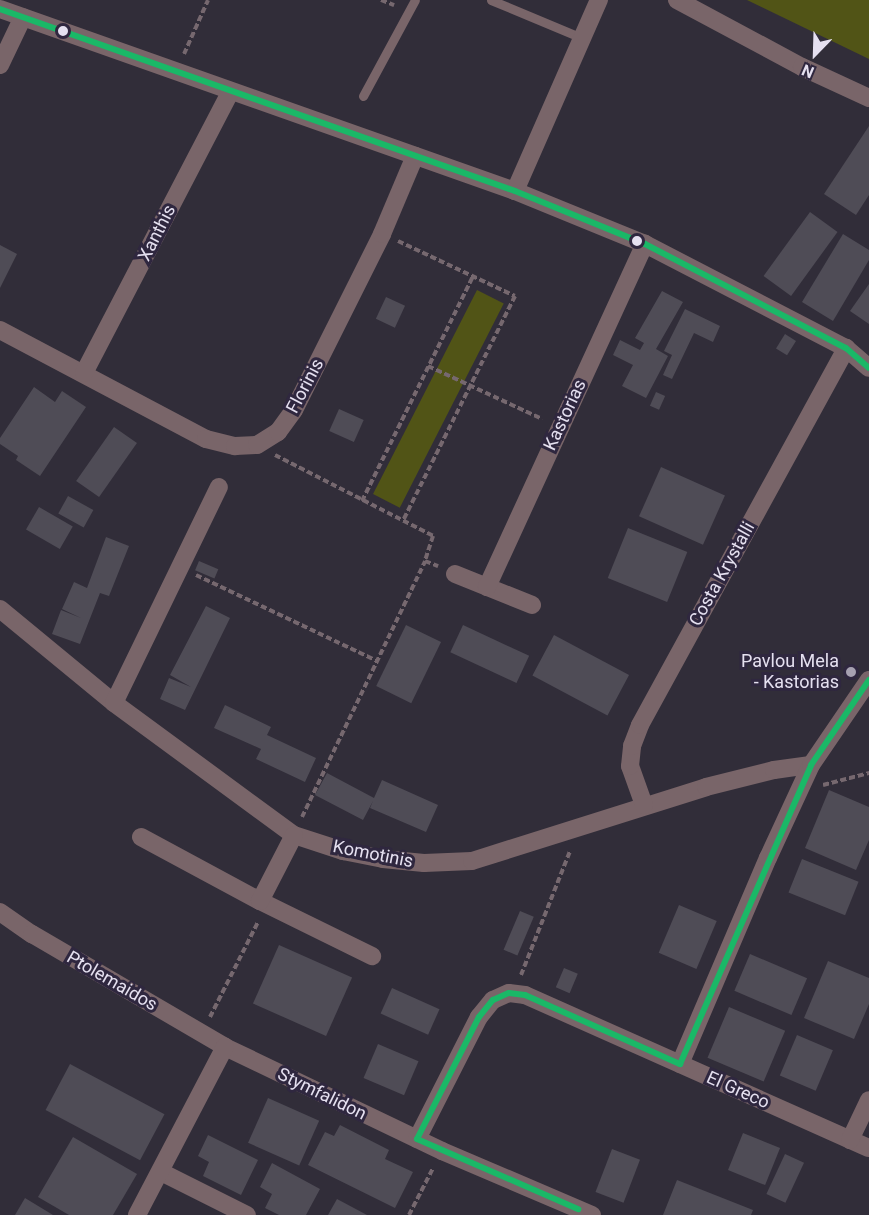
<!DOCTYPE html>
<style>
body{margin:0}
#map{position:relative;width:869px;height:1215px;overflow:hidden;background:#312d39;font-family:Roboto,sans-serif}
div>[style]{position:absolute}
.green>*{inset:0;background:#515416;transform-origin:0 0}
.building>*{inset:0;background:#4f4c56;transform-origin:0 0}
.path>*{height:4px;margin-top:-2px;transform-origin:0;background:repeating-linear-gradient(90deg,#76686f 0 6px,transparent 0 9px)}
.service>*{height:9px;margin:-4.5px;padding:0 4.5px;transform-origin:4.5px;border-radius:4.5px;background:#796569}
.minor>*{height:18px;margin:-9px;padding:0 9px;transform-origin:9px;border-radius:9px;background:#796569}
.bus-1>*{height:6px;margin:-3px;padding:0 3px;transform-origin:3px;border-radius:3px;background:#1ab867}
.dots>*{width:16px;height:16px;translate:-50% -50%;box-sizing:border-box;border:3px solid #2f273f;border-radius:50%}
span{translate:-50% -50%;white-space:nowrap;text-align:center;line-height:1.15;-webkit-text-stroke:6px #2f273f;paint-order:stroke}
.street-label{font-size:18px;color:#e5e0f0}
.poi-label{font-size:18px;color:#e5e0f0}
.right{translate:-100% -50%;text-align:right}
.north{position:absolute;left:785px;top:24px;width:60px;height:60px;-webkit-text-stroke:4px #2f273f;paint-order:stroke;rotate:203deg;font-size:16px;font-weight:700;line-height:24px;text-align:center;color:#e5e0f0}
.north::after{content:'';display:block;margin:auto;width:21px;height:27px;background:#e5e0f0;clip-path:polygon(50% 0,100% 100%,50% 72%,0 100%)}
</style>
<div id="map">
<div class="green">
<div style="clip-path:polygon(747px 0,869px 0,869px 59px)"></div>
<div style="left:477px;top:290px;width:30px;height:229px;rotate:27deg"></div>
</div>
<div class="building">
<div style="clip-path:polygon(869px 126px,869px 195px,856px 215px,824px 194px)"></div>
<div style="left:810px;top:212px;width:34px;height:79px;rotate:36deg"></div>
<div style="clip-path:polygon(843px 234px,869px 250px,869px 260px,833px 321px,802px 302px)"></div>
<div style="clip-path:polygon(0 245px,17px 254px,0 288px)"></div>
<div style="clip-path:polygon(869px 284px,869px 324px,850px 311px)"></div>
<div style="clip-path:polygon(662px 291px,683px 302px,656px 349px,668px 356px,646px 398px,622px 386px,633px 365px,613px 355px,620px 340px,640px 350px,644px 343px,635px 338px)"></div>
<div style="left:386px;top:297px;width:21px;height:24px;rotate:25deg"></div>
<div style="clip-path:polygon(685px 309px,720px 326px,713px 342px,694px 333px,672px 379px,663px 375px,672px 355px,664px 351px)"></div>
<div style="left:785px;top:334px;width:13px;height:17px;rotate:32deg"></div>
<div style="clip-path:polygon(34px 387px,55px 402px,62px 391px,86px 407px,40px 476px,16px 460px,18px 456px,0 444px,0 438px)"></div>
<div style="left:656px;top:392px;width:10px;height:15px;rotate:24deg"></div>
<div style="left:339px;top:409px;width:27px;height:24px;rotate:24deg"></div>
<div style="left:114px;top:427px;width:28px;height:66px;rotate:35deg"></div>
<div style="left:661px;top:467px;width:70px;height:54px;rotate:24deg"></div>
<div style="left:68px;top:496px;width:29px;height:20px;rotate:29deg"></div>
<div style="left:39px;top:507px;width:39px;height:26px;rotate:30deg"></div>
<div style="left:628px;top:528px;width:64px;height:54px;rotate:22deg"></div>
<div style="clip-path:polygon(106px 537px,129px 546px,109px 596px,100px 593px,80px 644px,52px 634px,61px 610px,81px 618px,62px 609px,74px 582px,87px 588px)"></div>
<div style="left:199px;top:561px;width:21px;height:10px;rotate:23deg"></div>
<div style="clip-path:polygon(206px 606px,230px 618px,185px 710px,160px 699px,169px 678px,191px 687px,170px 675px)"></div>
<div style="left:406px;top:625px;width:39px;height:68px;rotate:26deg"></div>
<div style="left:463px;top:625px;width:73px;height:30px;rotate:25deg"></div>
<div style="left:554px;top:635px;width:85px;height:46px;rotate:28deg"></div>
<div style="clip-path:polygon(225px 705px,271px 727px,267px 735px,316px 758px,305px 782px,256px 759px,261px 749px,214px 728px)"></div>
<div style="clip-path:polygon(327px 773px,374px 798px,382px 780px,438px 805px,426px 832px,370px 808px,373px 801px,363px 820px,315px 795px)"></div>
<div style="clip-path:polygon(829px 790px,869px 807px,869px 840px,856px 870px,805px 848px)"></div>
<div style="left:802px;top:859px;width:61px;height:36px;rotate:22deg"></div>
<div style="left:679px;top:905px;width:41px;height:52px;rotate:23deg"></div>
<div style="left:520px;top:911px;width:15px;height:42px;rotate:23deg"></div>
<div style="left:279px;top:945px;width:80px;height:64px;rotate:24deg"></div>
<div style="left:750px;top:954px;width:62px;height:40px;rotate:23deg"></div>
<div style="clip-path:polygon(828px 961px,869px 978px,869px 1004px,854px 1039px,804px 1018px)"></div>
<div style="left:564px;top:968px;width:15px;height:21px;rotate:23deg"></div>
<div style="left:392px;top:988px;width:52px;height:28px;rotate:24deg"></div>
<div style="left:729px;top:1007px;width:61px;height:55px;rotate:23deg"></div>
<div style="left:797px;top:1035px;width:39px;height:44px;rotate:23deg"></div>
<div style="left:378px;top:1044px;width:44px;height:37px;rotate:23deg"></div>
<div style="left:70px;top:1064px;width:107px;height:52px;rotate:28deg"></div>
<div style="left:268px;top:1098px;width:56px;height:49px;rotate:24deg"></div>
<div style="clip-path:polygon(340px 1125px,389px 1150px,385px 1159px,413px 1172px,395px 1208px,308px 1165px,325px 1132px,334px 1136px)"></div>
<div style="left:743px;top:1133px;width:40px;height:40px;rotate:22deg"></div>
<div style="clip-path:polygon(208px 1135px,258px 1160px,241px 1195px,203px 1176px,209px 1162px,198px 1156px)"></div>
<div style="clip-path:polygon(73px 1137px,137px 1174px,113px 1215px,69px 1215px,38px 1197px)"></div>
<div style="left:612px;top:1149px;width:30px;height:46px;rotate:21deg"></div>
<div style="left:785px;top:1154px;width:21px;height:44px;rotate:25deg"></div>
<div style="clip-path:polygon(272px 1163px,320px 1189px,306px 1215px,279px 1215px,265px 1208px,272px 1194px,260px 1187px)"></div>
<div style="clip-path:polygon(677px 1180px,753px 1210px,751px 1215px,663px 1215px)"></div>
<div style="clip-path:polygon(25px 1198px,53px 1215px,15px 1215px)"></div>
<div style="clip-path:polygon(337px 1199px,367px 1215px,328px 1215px)"></div>
</div>
<div class="path">
<div style="left:381px;top:0;width:14px;rotate:21deg"></div>
<div style="left:184px;top:54px;width:59px;rotate:-66deg"></div>
<div style="left:398px;top:241px;width:129px;rotate:25.2deg"></div>
<div style="left:515px;top:296px;width:251px;rotate:116.5deg"></div>
<div style="left:428px;top:366px;width:126px;rotate:24.9deg"></div>
<div style="left:275px;top:455px;width:178px;rotate:27.1deg"></div>
<div style="left:433px;top:536px;width:26px;rotate:108deg"></div>
<div style="left:362px;top:501px;width:251px;rotate:-63.7deg"></div>
<div style="left:196px;top:575px;width:200px;rotate:25.4deg"></div>
<div style="left:823px;top:785px;width:48px;rotate:-14.6deg"></div>
<div style="left:302px;top:817px;width:284px;rotate:-64.3deg"></div>
<div style="left:425px;top:561px;width:14px;rotate:21deg"></div>
<div style="left:521px;top:975px;width:133px;rotate:-68.4deg"></div>
<div style="left:210px;top:1017px;width:106px;rotate:-63.2deg"></div>
<div style="left:409px;top:1215px;width:53px;rotate:-62.9deg"></div>
</div>
<div class="service">
<div style="left:491px;top:0;width:99px;rotate:22.7deg"></div>
<div style="left:363px;top:96px;width:109px;rotate:-61.6deg"></div>
</div>
<div class="minor">
<div style="left:677px;top:0;width:142px;rotate:28.2deg"></div>
<div style="left:802px;top:67px;width:74px;rotate:24.8deg"></div>
<div style="left:0;top:9px;width:546px;rotate:19.46deg"></div>
<div style="left:515px;top:191px;width:140px;rotate:22.2deg"></div>
<div style="left:645px;top:244px;width:226px;rotate:27.4deg"></div>
<div style="left:846px;top:348px;width:30px;rotate:41deg"></div>
<div style="left:0;top:65px;width:53px;rotate:-64.4deg"></div>
<div style="left:515px;top:191px;width:209px;rotate:-66.3deg"></div>
<div style="left:0;top:330px;width:233px;rotate:27.9deg"></div>
<div style="left:206px;top:439px;width:30px;rotate:14deg"></div>
<div style="left:235px;top:446px;width:22px;rotate:-3deg"></div>
<div style="left:257px;top:445px;width:25px;rotate:-32deg"></div>
<div style="left:278px;top:432px;width:27px;rotate:-54deg"></div>
<div style="left:294px;top:410px;width:197px;rotate:-63.4deg"></div>
<div style="left:382px;top:234px;width:85px;rotate:-67.1deg"></div>
<div style="left:84px;top:373px;width:317px;rotate:-62.5deg"></div>
<div style="left:455px;top:574px;width:83px;rotate:21.9deg"></div>
<div style="left:487px;top:587px;width:378px;rotate:-65.3deg"></div>
<div style="left:0;top:609px;width:148px;rotate:39.5deg"></div>
<div style="left:114px;top:703px;width:223px;rotate:36.3deg"></div>
<div style="left:294px;top:835px;width:52px;rotate:18.1deg"></div>
<div style="left:343px;top:851px;width:41px;rotate:11.3deg"></div>
<div style="left:383px;top:859px;width:41px;rotate:5.6deg"></div>
<div style="left:424px;top:863px;width:48px;rotate:-2.4deg"></div>
<div style="left:472px;top:861px;width:245px;rotate:-17.5deg"></div>
<div style="left:706px;top:787px;width:70px;rotate:-14deg"></div>
<div style="left:774px;top:770px;width:37px;rotate:-8deg"></div>
<div style="left:114px;top:703px;width:240px;rotate:-64.1deg"></div>
<div style="left:644px;top:805px;width:41px;rotate:-109.7deg"></div>
<div style="left:630px;top:766px;width:20px;rotate:-84deg"></div>
<div style="left:632px;top:746px;width:22px;rotate:-69deg"></div>
<div style="left:640px;top:725px;width:430px;rotate:-61.3deg"></div>
<div style="left:141px;top:837px;width:135px;rotate:28.3deg"></div>
<div style="left:260px;top:901px;width:125px;rotate:26.2deg"></div>
<div style="left:260px;top:901px;width:74px;rotate:-62.7deg"></div>
<div style="left:0;top:912px;width:39px;rotate:35deg"></div>
<div style="left:32px;top:934px;width:224px;rotate:30.3deg"></div>
<div style="left:225px;top:1047px;width:241px;rotate:25.6deg"></div>
<div style="left:442px;top:1151px;width:163px;rotate:23.1deg"></div>
<div style="left:680px;top:1064px;width:224px;rotate:-66.9deg"></div>
<div style="left:768px;top:858px;width:102px;rotate:-65.2deg"></div>
<div style="left:811px;top:765px;width:103px;rotate:-55.7deg"></div>
<div style="left:417px;top:1139px;width:137px;rotate:-63.1deg"></div>
<div style="left:479px;top:1017px;width:22px;rotate:-51deg"></div>
<div style="left:493px;top:1000px;width:17px;rotate:-24deg"></div>
<div style="left:509px;top:993px;width:16px;rotate:7deg"></div>
<div style="left:525px;top:995px;width:376px;rotate:24deg"></div>
<div style="left:850px;top:1140px;width:44px;rotate:-64.6deg"></div>
<div style="left:161px;top:1172px;width:96px;rotate:26.6deg"></div>
<div style="left:137px;top:1215px;width:190px;rotate:-62.4deg"></div>
</div>
<div class="bus-1">
<div style="left:0;top:9px;width:546px;rotate:19.46deg"></div>
<div style="left:515px;top:191px;width:140px;rotate:22.2deg"></div>
<div style="left:645px;top:244px;width:226px;rotate:27.4deg"></div>
<div style="left:846px;top:348px;width:30px;rotate:41deg"></div>
<div style="left:680px;top:1064px;width:326px;rotate:-66.3deg"></div>
<div style="left:811px;top:765px;width:103px;rotate:-55.7deg"></div>
<div style="left:417px;top:1139px;width:137px;rotate:-63.1deg"></div>
<div style="left:479px;top:1017px;width:22px;rotate:-51deg"></div>
<div style="left:493px;top:1000px;width:17px;rotate:-24deg"></div>
<div style="left:509px;top:993px;width:16px;rotate:7deg"></div>
<div style="left:525px;top:995px;width:170px;rotate:24deg"></div>
<div style="left:417px;top:1139px;width:176px;rotate:23.5deg"></div>
</div>
<div class="dots">
<div style="left:63px;top:31px;background:#e5e0f0"></div>
<div style="left:637px;top:241px;background:#e5e0f0"></div>
<div style="left:851px;top:672px;background:#a6a1b0"></div>
</div>
<div class="street-label">
<span style="left:157px;top:233px;rotate:-63deg">Xanthis</span>
<span style="left:305px;top:386px;rotate:-62deg">Florinis</span>
<span style="left:565px;top:415px;rotate:-65deg">Kastorias</span>
<span style="left:722px;top:574px;rotate:-61deg">Costa Krystalli</span>
<span style="left:373px;top:854px;rotate:11deg">Komotinis</span>
<span style="left:112px;top:981px;rotate:30deg">Ptolemaidos</span>
<span style="left:738px;top:1090px;rotate:24deg">El Greco</span>
<span style="left:322px;top:1094px;rotate:26deg">Stymfalidon</span>
</div>
<div class="poi-label">
<span class="right" style="left:839px;top:672px">Pavlou Mela<br>- Kastorias</span>
</div>
<div class="north">N</div>
</div>
